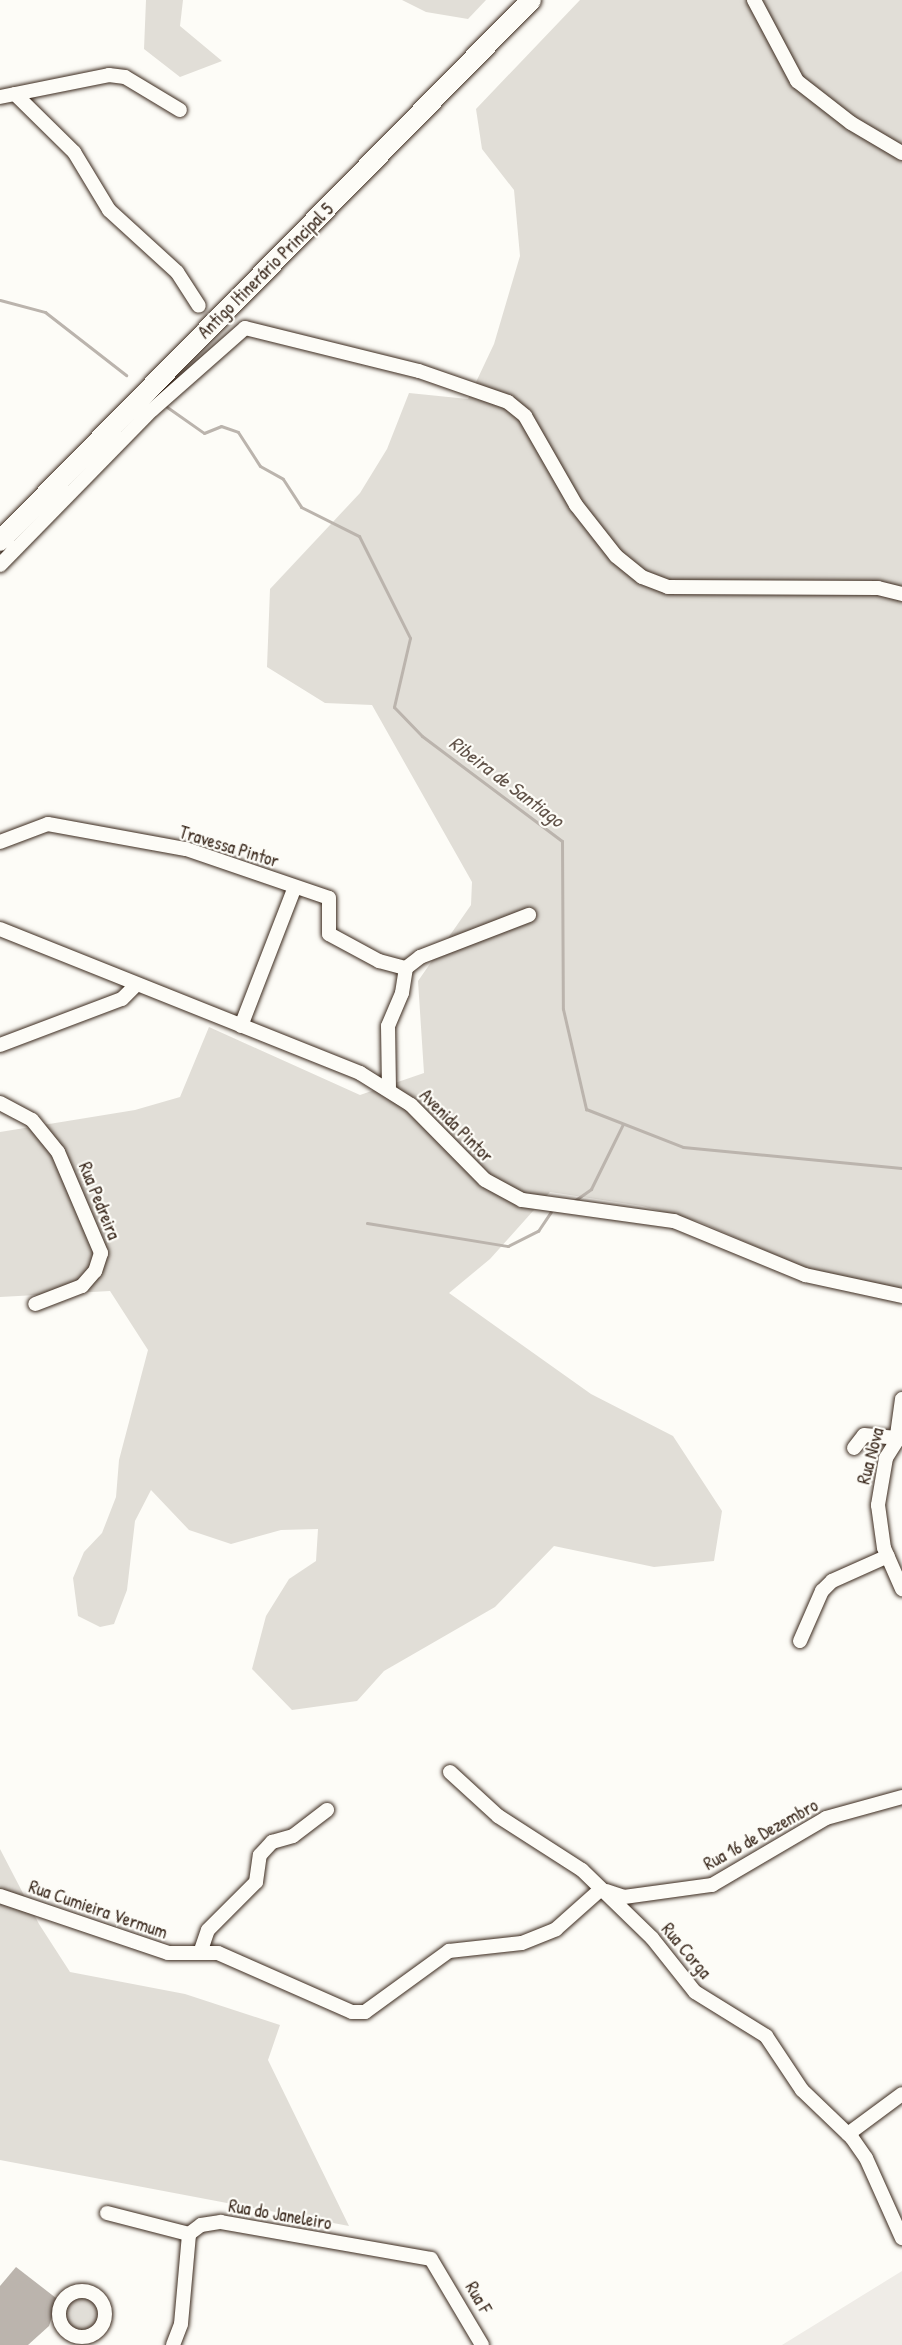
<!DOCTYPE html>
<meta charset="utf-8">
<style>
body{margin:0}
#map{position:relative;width:902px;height:2345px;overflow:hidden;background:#fdfcf7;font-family:"Patrick Hand",sans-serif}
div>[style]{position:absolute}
.built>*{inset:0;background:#efece7}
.green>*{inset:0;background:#e1ded7}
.round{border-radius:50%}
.water>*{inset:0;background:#bbb4ad}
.stream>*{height:3px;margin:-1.5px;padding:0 1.5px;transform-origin:1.5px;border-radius:1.5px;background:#bbb4ad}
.roads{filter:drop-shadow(0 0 2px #3b2a1e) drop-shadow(0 0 2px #3b2a1e)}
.minor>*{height:14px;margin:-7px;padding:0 7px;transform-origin:7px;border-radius:7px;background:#fdfcf7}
.minor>.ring{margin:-7px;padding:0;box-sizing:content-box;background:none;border:14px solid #fdfcf7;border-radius:50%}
.highway>*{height:20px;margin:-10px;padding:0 10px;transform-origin:10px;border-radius:10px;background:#fdfcf7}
span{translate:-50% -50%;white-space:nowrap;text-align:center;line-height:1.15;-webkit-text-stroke:4.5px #fdfcf7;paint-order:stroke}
.street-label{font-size:18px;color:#3b2a1e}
.water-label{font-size:20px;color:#615349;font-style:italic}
</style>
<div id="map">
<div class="built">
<div style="clip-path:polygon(902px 2271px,902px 2345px,782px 2345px)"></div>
</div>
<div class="green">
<div style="clip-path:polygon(146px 0,183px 0,180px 26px,222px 61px,180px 77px,144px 49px)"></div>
<div style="clip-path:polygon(402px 0,486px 0,468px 19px,426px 12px)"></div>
<div style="clip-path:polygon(580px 0,902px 0,902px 1289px,803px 1267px,700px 1222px,642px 1206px,550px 1192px,490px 1259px,449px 1293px,591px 1394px,673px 1436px,722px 1511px,714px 1561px,654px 1567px,554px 1546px,495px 1607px,384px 1671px,357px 1701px,292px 1710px,252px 1669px,266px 1616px,289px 1579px,316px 1561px,318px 1529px,281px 1530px,231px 1544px,189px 1530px,151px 1490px,135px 1521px,127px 1590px,114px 1624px,100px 1627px,78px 1616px,73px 1578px,84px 1552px,102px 1533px,116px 1497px,119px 1460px,148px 1350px,110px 1291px,0 1297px,0 1132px,135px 1110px,180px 1097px,209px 1027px,360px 1095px,424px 1073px,418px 981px,471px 905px,472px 882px,372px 705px,325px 703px,267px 667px,270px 589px,360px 493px,387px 449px,409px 393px,468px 399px,494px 344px,520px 256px,514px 190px,482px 149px,476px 109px)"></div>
<div style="clip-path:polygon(0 1849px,39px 1924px,70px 1972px,185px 1994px,280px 2025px,268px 2060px,349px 2226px,0 2160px)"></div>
<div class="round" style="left:64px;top:2296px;width:36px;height:36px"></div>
</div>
<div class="water">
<div style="clip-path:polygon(16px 2267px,56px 2298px,52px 2317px,49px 2326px,28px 2345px,0 2345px,0 2286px)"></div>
</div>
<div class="stream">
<div style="left:0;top:300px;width:47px;rotate:14.9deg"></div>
<div style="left:45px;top:312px;width:103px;rotate:37.9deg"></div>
<div style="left:167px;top:407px;width:45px;rotate:35.1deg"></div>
<div style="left:204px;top:433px;width:18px;rotate:-22deg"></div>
<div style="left:221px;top:426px;width:18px;rotate:19deg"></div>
<div style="left:238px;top:432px;width:40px;rotate:57.1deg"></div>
<div style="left:260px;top:466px;width:26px;rotate:29deg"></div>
<div style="left:283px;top:479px;width:33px;rotate:57deg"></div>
<div style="left:301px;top:507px;width:65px;rotate:26.6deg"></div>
<div style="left:359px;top:536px;width:114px;rotate:63.4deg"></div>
<div style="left:410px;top:638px;width:71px;rotate:103.1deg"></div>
<div style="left:394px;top:707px;width:40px;rotate:46deg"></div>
<div style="left:422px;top:736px;width:175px;rotate:36.9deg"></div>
<div style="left:562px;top:841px;width:168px;rotate:89.7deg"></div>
<div style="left:563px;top:1009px;width:103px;rotate:77deg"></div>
<div style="left:586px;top:1109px;width:104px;rotate:21.4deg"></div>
<div style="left:683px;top:1147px;width:220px;rotate:5.5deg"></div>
<div style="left:574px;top:1201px;width:21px;rotate:-35deg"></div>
<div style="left:591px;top:1189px;width:72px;rotate:-63.8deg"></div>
<div style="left:367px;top:1223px;width:143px;rotate:9.3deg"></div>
<div style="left:508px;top:1246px;width:34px;rotate:-27deg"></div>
<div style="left:538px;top:1231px;width:23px;rotate:-56deg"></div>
</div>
<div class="roads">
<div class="minor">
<div style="left:754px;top:0;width:92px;rotate:62deg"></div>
<div style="left:797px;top:81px;width:68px;rotate:37.9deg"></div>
<div style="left:851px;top:123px;width:59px;rotate:30.5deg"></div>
<div style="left:15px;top:94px;width:83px;rotate:44.5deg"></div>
<div style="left:74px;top:152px;width:68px;rotate:58.9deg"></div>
<div style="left:109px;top:210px;width:92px;rotate:42.4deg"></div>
<div style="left:177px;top:272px;width:40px;rotate:57.1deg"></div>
<div style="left:0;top:97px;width:111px;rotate:-11.4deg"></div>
<div style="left:109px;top:75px;width:16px;rotate:7deg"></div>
<div style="left:125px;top:77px;width:64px;rotate:31deg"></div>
<div style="left:0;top:565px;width:217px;rotate:-45.6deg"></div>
<div style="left:152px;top:410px;width:124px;rotate:-41.4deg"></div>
<div style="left:245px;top:328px;width:179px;rotate:13.9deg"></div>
<div style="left:419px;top:371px;width:94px;rotate:19.2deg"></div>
<div style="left:508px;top:402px;width:22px;rotate:39deg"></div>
<div style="left:525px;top:416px;width:103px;rotate:60.2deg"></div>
<div style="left:576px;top:505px;width:65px;rotate:51.9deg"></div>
<div style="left:616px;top:556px;width:33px;rotate:39deg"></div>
<div style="left:642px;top:577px;width:28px;rotate:21deg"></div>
<div style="left:668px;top:587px;width:210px;rotate:0.3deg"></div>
<div style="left:878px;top:588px;width:25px;rotate:14deg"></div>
<div style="left:0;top:842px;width:51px;rotate:-20.6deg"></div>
<div style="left:48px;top:824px;width:140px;rotate:10.3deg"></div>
<div style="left:186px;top:849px;width:151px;rotate:18.9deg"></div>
<div style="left:329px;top:898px;width:36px;rotate:90deg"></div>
<div style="left:329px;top:934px;width:57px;rotate:28.4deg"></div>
<div style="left:379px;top:961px;width:28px;rotate:15deg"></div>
<div style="left:0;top:929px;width:388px;rotate:21.8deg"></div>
<div style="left:360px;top:1073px;width:60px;rotate:32.1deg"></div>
<div style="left:411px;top:1105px;width:105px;rotate:45.4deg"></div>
<div style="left:485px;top:1180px;width:42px;rotate:28.4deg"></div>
<div style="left:522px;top:1200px;width:153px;rotate:7.9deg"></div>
<div style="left:674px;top:1221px;width:142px;rotate:22.4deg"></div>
<div style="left:805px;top:1275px;width:99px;rotate:12.2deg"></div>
<div style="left:241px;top:1026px;width:149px;rotate:-68.8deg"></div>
<div style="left:0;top:1045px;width:130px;rotate:-20.7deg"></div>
<div style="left:122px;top:999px;width:20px;rotate:-45deg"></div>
<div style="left:389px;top:1089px;width:63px;rotate:-90.9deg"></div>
<div style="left:388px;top:1026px;width:36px;rotate:-67deg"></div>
<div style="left:402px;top:993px;width:25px;rotate:-81deg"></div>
<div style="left:406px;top:968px;width:18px;rotate:-38deg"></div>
<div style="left:420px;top:957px;width:117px;rotate:-21.1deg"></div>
<div style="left:0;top:1103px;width:36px;rotate:28deg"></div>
<div style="left:32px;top:1120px;width:41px;rotate:50.9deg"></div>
<div style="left:58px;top:1152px;width:110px;rotate:66.9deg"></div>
<div style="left:101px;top:1253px;width:19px;rotate:108deg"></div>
<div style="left:95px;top:1271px;width:20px;rotate:131deg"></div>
<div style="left:82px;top:1286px;width:50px;rotate:159deg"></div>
<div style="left:902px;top:1399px;width:43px;rotate:97.9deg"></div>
<div style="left:896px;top:1442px;width:19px;rotate:122deg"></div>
<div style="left:886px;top:1458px;width:48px;rotate:99.7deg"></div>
<div style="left:878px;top:1505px;width:43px;rotate:82.1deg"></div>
<div style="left:884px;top:1548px;width:45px;rotate:66.3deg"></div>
<div style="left:854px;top:1448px;width:16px;rotate:-52deg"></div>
<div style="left:864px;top:1435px;width:33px;rotate:5deg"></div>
<div style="left:800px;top:1641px;width:55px;rotate:-66.3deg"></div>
<div style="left:822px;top:1591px;width:14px;rotate:-45deg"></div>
<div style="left:832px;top:1581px;width:61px;rotate:-24.1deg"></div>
<div style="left:450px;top:1772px;width:65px;rotate:42.5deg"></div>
<div style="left:498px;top:1816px;width:100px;rotate:32.7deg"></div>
<div style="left:582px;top:1870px;width:98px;rotate:44.2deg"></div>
<div style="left:652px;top:1938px;width:69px;rotate:51.5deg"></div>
<div style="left:695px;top:1992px;width:84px;rotate:31.8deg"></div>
<div style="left:766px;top:2036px;width:65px;rotate:56.3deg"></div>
<div style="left:802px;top:2090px;width:69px;rotate:43.8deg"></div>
<div style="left:852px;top:2138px;width:24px;rotate:55deg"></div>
<div style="left:866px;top:2158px;width:88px;rotate:65.8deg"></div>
<div style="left:606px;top:1891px;width:19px;rotate:18deg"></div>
<div style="left:624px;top:1897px;width:89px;rotate:-7.8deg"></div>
<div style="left:712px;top:1885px;width:132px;rotate:-30.4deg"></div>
<div style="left:826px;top:1818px;width:79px;rotate:-15.4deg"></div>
<div style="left:0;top:1896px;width:177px;rotate:18.7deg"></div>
<div style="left:168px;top:1953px;width:50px"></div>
<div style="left:218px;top:1953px;width:146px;rotate:23.8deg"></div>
<div style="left:352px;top:2012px;width:13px"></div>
<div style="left:365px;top:2012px;width:104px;rotate:-36deg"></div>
<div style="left:449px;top:1951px;width:73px;rotate:-6.3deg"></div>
<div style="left:522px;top:1943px;width:37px;rotate:-22deg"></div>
<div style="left:556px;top:1929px;width:60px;rotate:-41.6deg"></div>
<div style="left:200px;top:1953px;width:24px;rotate:-71deg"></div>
<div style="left:208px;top:1930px;width:68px;rotate:-45deg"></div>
<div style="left:256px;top:1882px;width:27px;rotate:-82deg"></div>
<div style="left:260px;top:1855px;width:18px;rotate:-47deg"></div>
<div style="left:272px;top:1842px;width:22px;rotate:-16deg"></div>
<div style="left:293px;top:1836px;width:43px;rotate:-37.4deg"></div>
<div style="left:848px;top:2134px;width:67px;rotate:-36.5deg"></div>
<div style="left:107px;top:2213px;width:85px;rotate:14.4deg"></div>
<div class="ring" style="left:59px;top:2291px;width:32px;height:32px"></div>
<div style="left:173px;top:2345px;width:22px;rotate:-69deg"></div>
<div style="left:181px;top:2324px;width:90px;rotate:-84.9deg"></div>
<div style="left:189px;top:2234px;width:15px;rotate:-37deg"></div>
<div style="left:201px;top:2225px;width:20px;rotate:-9deg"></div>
<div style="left:221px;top:2222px;width:213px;rotate:10deg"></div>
<div style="left:431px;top:2259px;width:100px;rotate:59.3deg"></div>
</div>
<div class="highway">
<div style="left:0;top:541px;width:758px;rotate:-45.53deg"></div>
</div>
</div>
<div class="street-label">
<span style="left:266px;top:271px;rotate:-45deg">Antigo Itinerário Principal 5</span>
<span style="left:229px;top:847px;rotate:17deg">Travessa Pintor</span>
<span style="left:456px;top:1126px;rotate:45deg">Avenida Pintor</span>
<span style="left:99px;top:1201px;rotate:68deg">Rua Pedreira</span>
<span style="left:871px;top:1456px;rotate:-75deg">Rua Nova</span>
<span style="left:761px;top:1835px;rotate:-29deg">Rua 16 de Dezembro</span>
<span style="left:98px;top:1910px;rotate:19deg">Rua Cumieira Vermum</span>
<span style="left:686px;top:1951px;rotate:50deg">Rua Corga</span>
<span style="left:280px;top:2215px;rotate:10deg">Rua do Janeleiro</span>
<span style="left:478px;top:2298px;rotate:60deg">Rua F</span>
</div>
<div class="water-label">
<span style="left:507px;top:781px;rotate:37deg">Ribeira de Santiago</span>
</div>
</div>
